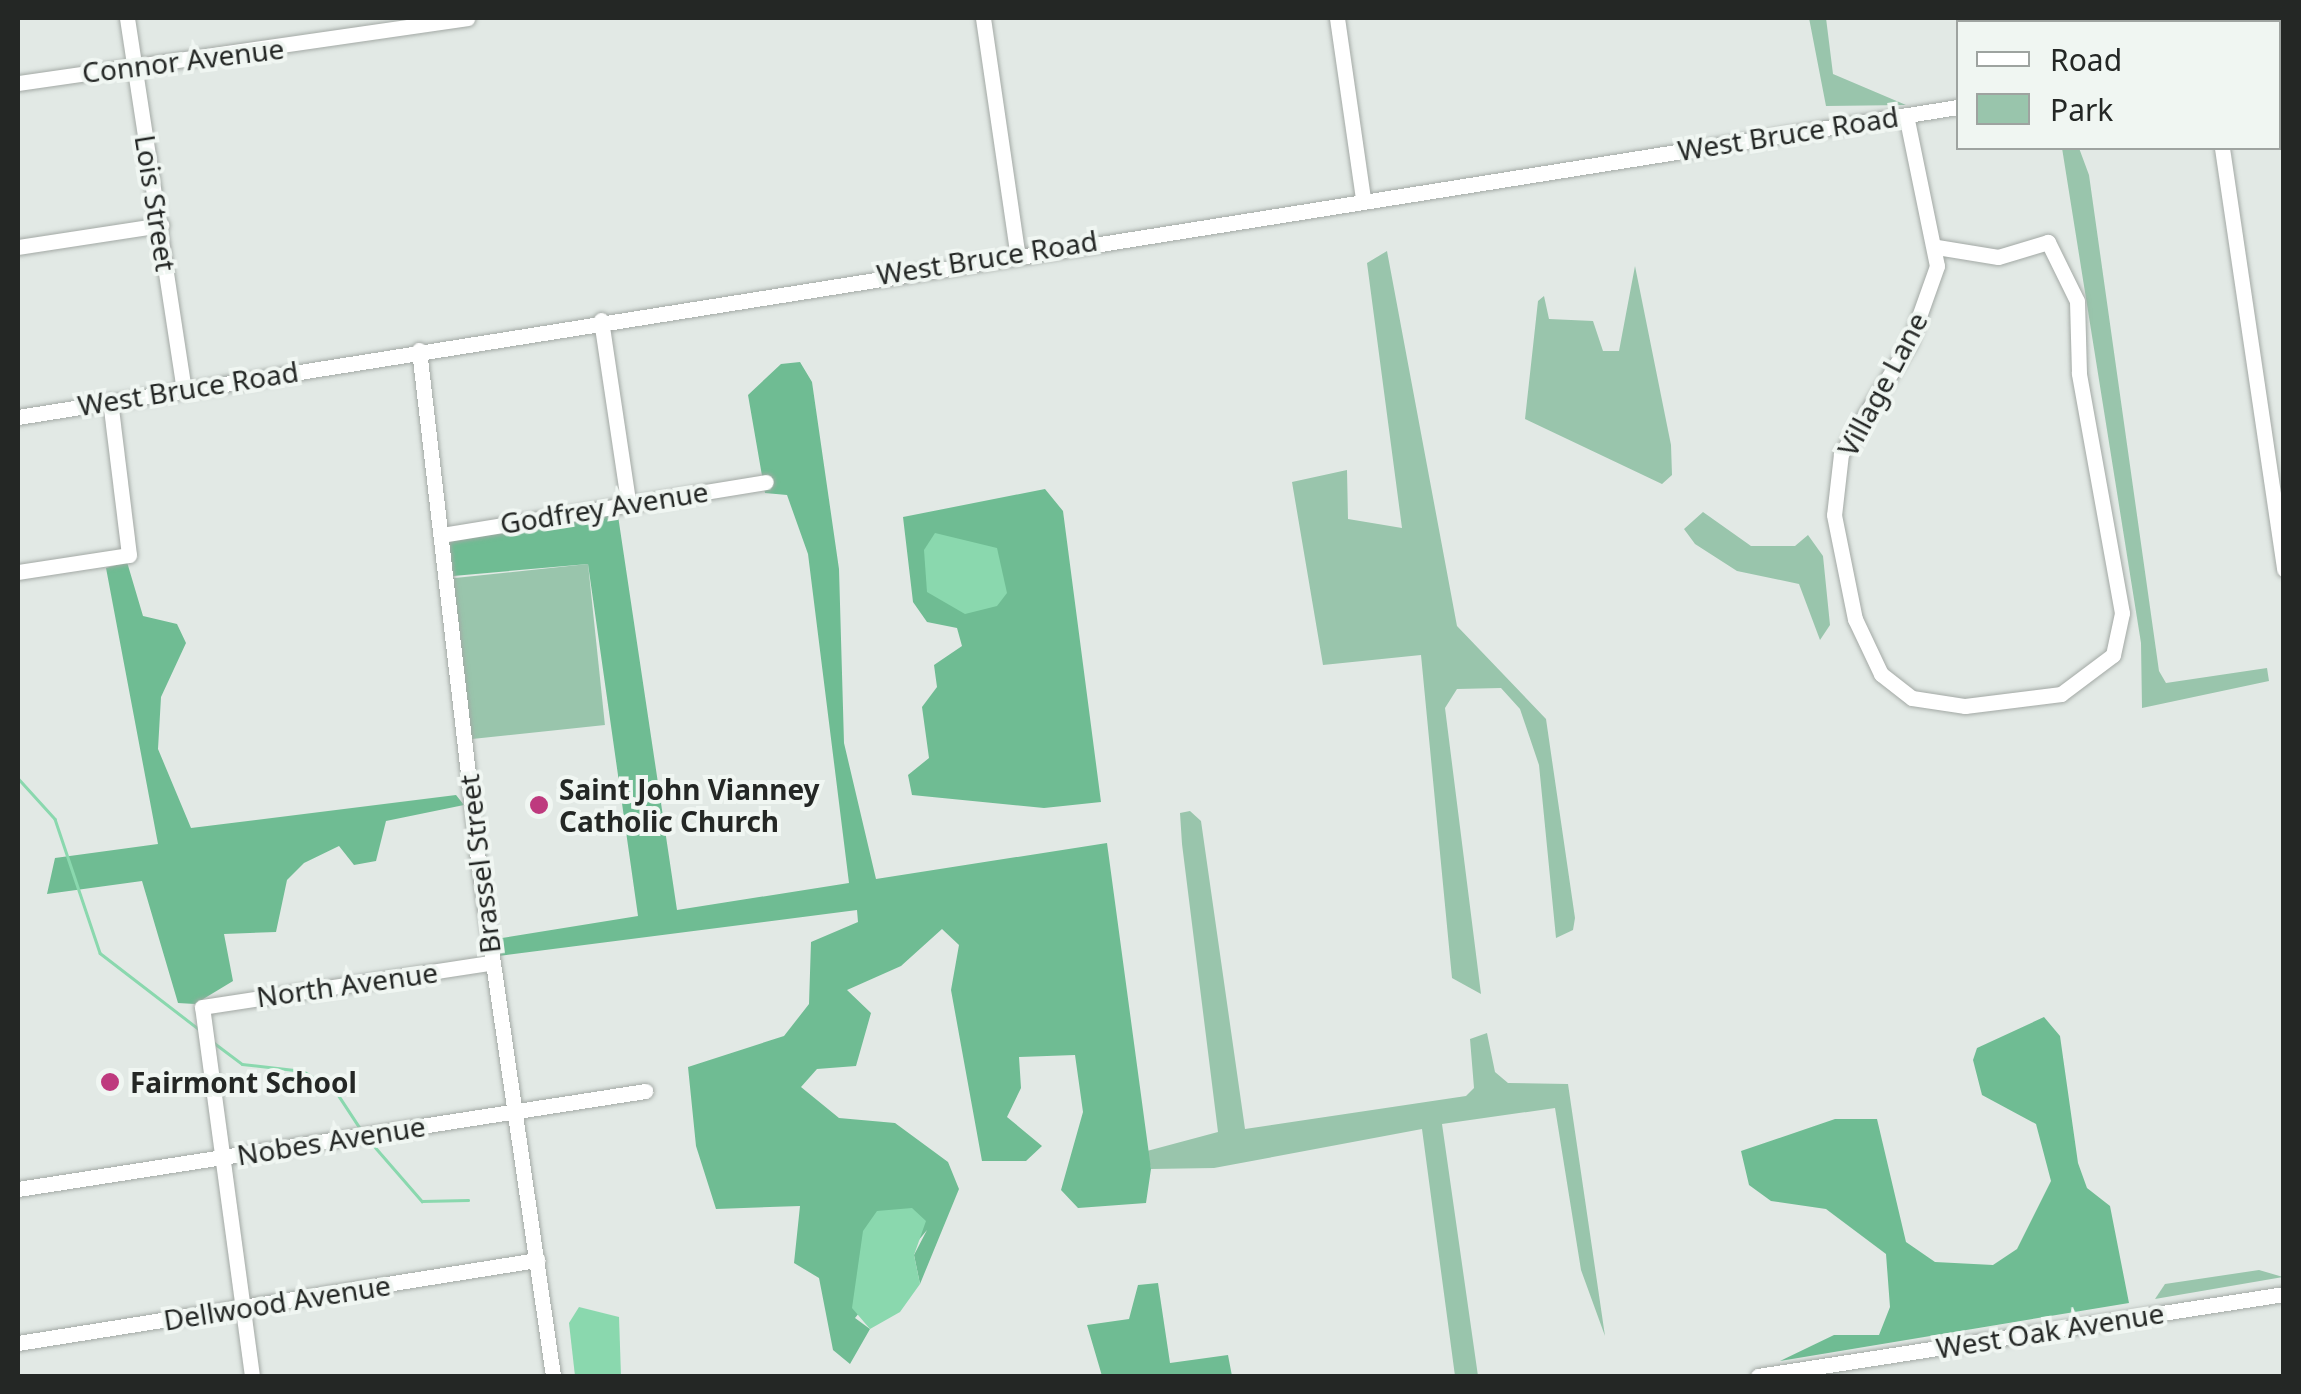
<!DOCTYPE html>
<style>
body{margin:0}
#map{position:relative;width:2301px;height:1394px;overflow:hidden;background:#e2e9e5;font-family:"Noto Sans",sans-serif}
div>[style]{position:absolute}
.green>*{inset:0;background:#99c5ac;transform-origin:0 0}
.forest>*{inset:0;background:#6fbc93}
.water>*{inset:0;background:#8ad8ae}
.stream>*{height:2.5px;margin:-1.25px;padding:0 1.25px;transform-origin:1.25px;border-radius:1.25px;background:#8ad8ae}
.roads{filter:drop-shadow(0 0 2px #a3a9a5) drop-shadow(0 0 2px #a3a9a5)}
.minor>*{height:15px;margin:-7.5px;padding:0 7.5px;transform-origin:7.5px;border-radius:7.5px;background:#fff}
.dots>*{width:28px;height:28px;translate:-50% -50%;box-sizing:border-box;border:5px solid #f0f6f2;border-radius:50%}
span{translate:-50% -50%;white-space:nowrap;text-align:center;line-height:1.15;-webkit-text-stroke:8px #f0f6f2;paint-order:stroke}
.street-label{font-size:28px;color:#242725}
.poi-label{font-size:28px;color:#242725;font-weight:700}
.left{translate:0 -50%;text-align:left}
.frame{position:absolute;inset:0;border:20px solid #242725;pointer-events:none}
.legend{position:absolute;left:1956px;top:20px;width:325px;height:130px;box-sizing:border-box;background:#f0f6f2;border:2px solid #9ea3a0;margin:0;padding:12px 18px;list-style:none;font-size:30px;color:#242725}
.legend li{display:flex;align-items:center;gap:20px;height:50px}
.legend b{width:50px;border:2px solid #9ea3a0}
</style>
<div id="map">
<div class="green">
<div style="clip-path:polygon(1809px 18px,1826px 18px,1833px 74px,1906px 105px,1826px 106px)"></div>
<div style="clip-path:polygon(2062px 148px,2079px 148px,2089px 175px,2159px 671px,2166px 683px,2267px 668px,2269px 681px,2142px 708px,2141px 643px)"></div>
<div style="clip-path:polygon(1387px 251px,1457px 626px,1546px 719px,1575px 918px,1573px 930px,1556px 938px,1539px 765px,1520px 709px,1501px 688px,1457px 689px,1445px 708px,1481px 994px,1452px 978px,1421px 655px,1323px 665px,1292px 482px,1347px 470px,1348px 519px,1402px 528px,1367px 263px)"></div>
<div style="clip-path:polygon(1635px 266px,1671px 445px,1672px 475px,1662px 484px,1525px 419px,1538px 301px,1544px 296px,1549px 319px,1593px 321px,1603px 351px,1619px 351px)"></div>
<div style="clip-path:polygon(1703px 512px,1751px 546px,1795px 546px,1808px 535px,1823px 556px,1830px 625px,1820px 640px,1799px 584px,1737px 571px,1695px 544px,1684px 529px)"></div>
<div style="left:588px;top:564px;width:162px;height:136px;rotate:84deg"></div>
<div style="clip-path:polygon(1190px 811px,1201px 821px,1245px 1129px,1466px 1096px,1474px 1088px,1470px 1039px,1487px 1033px,1495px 1072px,1508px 1083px,1568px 1084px,1605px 1336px,1581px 1270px,1555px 1108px,1442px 1124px,1478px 1376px,1455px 1376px,1422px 1129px,1214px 1168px,1151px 1169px,1147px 1151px,1218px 1132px,1182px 844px,1180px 813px)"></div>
<div style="clip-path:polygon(2259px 1270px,2283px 1277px,2155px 1299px,2165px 1284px)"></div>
</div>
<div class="forest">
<div style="clip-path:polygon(800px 362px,812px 382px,839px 569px,844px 743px,876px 879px,1107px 843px,1151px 1169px,1146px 1203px,1078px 1208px,1061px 1190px,1083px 1112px,1075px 1055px,1019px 1057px,1021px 1088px,1007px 1117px,1042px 1146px,1026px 1161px,982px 1161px,951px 990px,959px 945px,942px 929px,901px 966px,847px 990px,871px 1013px,856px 1066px,817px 1069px,801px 1087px,839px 1118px,895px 1123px,948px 1162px,959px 1189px,920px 1284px,914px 1255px,927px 1230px,855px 1318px,870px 1329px,850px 1364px,833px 1350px,819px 1278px,794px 1263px,800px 1206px,716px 1209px,696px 1146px,688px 1067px,784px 1036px,809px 1004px,811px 942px,858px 922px,857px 910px,499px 956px,496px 939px,638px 916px,588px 564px,453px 576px,448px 537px,617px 509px,677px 910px,849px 883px,808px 554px,787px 495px,765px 493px,748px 395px,781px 364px)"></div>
<div style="clip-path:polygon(1045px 489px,1063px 511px,1101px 802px,1044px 808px,912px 795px,908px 775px,929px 758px,922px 707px,937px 687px,934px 665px,962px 646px,957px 628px,927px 622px,913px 602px,903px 517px)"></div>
<div style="clip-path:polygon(127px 562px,143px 616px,177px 624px,186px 643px,161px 697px,158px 749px,191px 828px,456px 795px,464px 805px,386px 821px,376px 861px,354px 865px,339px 846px,304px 863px,287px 880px,276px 932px,224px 934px,233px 981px,195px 1004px,178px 1003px,142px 881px,47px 894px,55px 858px,158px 844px,106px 568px)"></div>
<div style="clip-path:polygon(2044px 1017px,2060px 1036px,2078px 1163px,2087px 1188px,2110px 1206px,2129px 1303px,1780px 1361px,1834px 1335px,1879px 1335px,1890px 1307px,1886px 1254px,1826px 1209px,1771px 1201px,1749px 1185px,1741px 1151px,1835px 1119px,1877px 1119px,1906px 1242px,1935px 1262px,1993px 1265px,2017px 1249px,2051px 1181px,2036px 1124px,1982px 1095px,1973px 1060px,1977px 1048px)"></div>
<div style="clip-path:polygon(1158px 1283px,1170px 1363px,1228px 1355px,1232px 1376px,1102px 1376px,1087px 1325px,1129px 1319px,1138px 1285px)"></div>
</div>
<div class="water">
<div style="clip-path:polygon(935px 533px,997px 548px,1007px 593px,997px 606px,965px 614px,927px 592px,924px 550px)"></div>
<div style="clip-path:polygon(912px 1208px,926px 1221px,914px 1255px,920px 1284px,900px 1312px,870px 1329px,852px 1308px,863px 1231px,877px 1211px)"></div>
<div style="clip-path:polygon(579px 1307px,619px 1317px,621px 1376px,575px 1376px,569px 1323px)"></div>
</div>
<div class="stream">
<div style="left:18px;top:778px;width:55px;rotate:47.9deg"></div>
<div style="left:55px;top:819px;width:141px;rotate:71.4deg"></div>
<div style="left:100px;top:953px;width:126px;rotate:37.6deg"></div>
<div style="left:213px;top:1042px;width:36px;rotate:37deg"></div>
<div style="left:242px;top:1064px;width:61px;rotate:6.5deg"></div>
<div style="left:303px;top:1071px;width:37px;rotate:31deg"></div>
<div style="left:335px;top:1090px;width:45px;rotate:56.7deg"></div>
<div style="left:369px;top:1140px;width:81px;rotate:49deg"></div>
<div style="left:422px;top:1201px;width:46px;rotate:-1.2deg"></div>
</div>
<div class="roads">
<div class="minor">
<div style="left:127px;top:18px;width:375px;rotate:81.3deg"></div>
<div style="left:983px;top:18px;width:235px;rotate:81.7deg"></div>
<div style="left:1337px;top:18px;width:182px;rotate:81.8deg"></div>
<div style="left:2203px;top:18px;width:4px;rotate:76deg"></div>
<div style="left:2278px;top:59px;width:6px"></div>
<div style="left:18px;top:83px;width:454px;rotate:-8.2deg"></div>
<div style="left:1906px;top:115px;width:154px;rotate:78.4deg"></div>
<div style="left:1937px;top:266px;width:81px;rotate:109.6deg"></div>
<div style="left:1910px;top:342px;width:132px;rotate:121.6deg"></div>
<div style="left:1841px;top:454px;width:61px;rotate:96.5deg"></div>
<div style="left:1834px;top:515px;width:106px;rotate:78.6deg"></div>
<div style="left:1855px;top:619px;width:61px;rotate:64.7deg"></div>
<div style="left:1881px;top:674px;width:39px;rotate:38deg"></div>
<div style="left:1912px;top:698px;width:54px;rotate:8.6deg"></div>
<div style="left:1965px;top:706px;width:97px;rotate:-7.1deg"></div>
<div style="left:2061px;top:694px;width:65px;rotate:-36.9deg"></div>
<div style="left:2113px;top:655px;width:43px;rotate:-77.9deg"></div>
<div style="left:2122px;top:613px;width:244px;rotate:-100.2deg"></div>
<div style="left:2079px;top:373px;width:72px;rotate:-91.6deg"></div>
<div style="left:2077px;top:301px;width:66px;rotate:-116.2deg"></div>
<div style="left:2048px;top:242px;width:52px;rotate:163.3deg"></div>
<div style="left:1998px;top:257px;width:62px;rotate:-170.7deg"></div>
<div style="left:2222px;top:148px;width:426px;rotate:81.6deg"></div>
<div style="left:18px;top:247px;width:145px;rotate:-8.7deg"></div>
<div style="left:601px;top:320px;width:183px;rotate:81.5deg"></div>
<div style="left:419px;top:350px;width:499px;rotate:83.4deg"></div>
<div style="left:476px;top:846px;width:536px;rotate:81.73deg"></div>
<div style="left:18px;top:417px;width:1965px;rotate:-9.08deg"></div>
<div style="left:442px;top:535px;width:328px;rotate:-9.3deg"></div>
<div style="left:18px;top:572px;width:112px;rotate:-8.7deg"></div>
<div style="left:129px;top:555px;width:155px;rotate:-97deg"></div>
<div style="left:18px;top:1189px;width:635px;rotate:-8.88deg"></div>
<div style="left:18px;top:1343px;width:526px;rotate:-9.09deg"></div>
<div style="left:252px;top:1376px;width:372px;rotate:-97.7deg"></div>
<div style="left:202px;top:1007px;width:292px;rotate:-8.7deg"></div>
<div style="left:1758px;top:1376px;width:532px;rotate:-8.86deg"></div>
</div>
</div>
<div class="dots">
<div style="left:539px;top:805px;background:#be3a7e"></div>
<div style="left:110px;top:1082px;background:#be3a7e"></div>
</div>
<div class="street-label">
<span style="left:183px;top:60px;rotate:-7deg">Connor Avenue</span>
<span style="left:1788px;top:133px;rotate:-9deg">West Bruce Road</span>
<span style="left:156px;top:203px;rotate:81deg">Lois Street</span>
<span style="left:987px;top:257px;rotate:-9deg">West Bruce Road</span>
<span style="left:1882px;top:384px;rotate:-62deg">Village Lane</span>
<span style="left:188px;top:388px;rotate:-9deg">West Bruce Road</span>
<span style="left:604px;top:507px;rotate:-9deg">Godfrey Avenue</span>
<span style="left:479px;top:864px;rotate:-97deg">Brassel Street</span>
<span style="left:347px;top:984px;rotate:-8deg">North Avenue</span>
<span style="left:331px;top:1140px;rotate:-9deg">Nobes Avenue</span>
<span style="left:277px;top:1302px;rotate:-9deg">Dellwood Avenue</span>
<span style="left:2050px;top:1330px;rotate:-9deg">West Oak Avenue</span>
</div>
<div class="poi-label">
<span class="left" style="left:559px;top:805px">Saint John Vianney<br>Catholic Church</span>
<span class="left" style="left:130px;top:1082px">Fairmont School</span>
</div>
<div class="frame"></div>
<ul class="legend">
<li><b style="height:12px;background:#fff"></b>Road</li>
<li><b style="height:28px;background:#99c5ac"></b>Park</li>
</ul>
</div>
